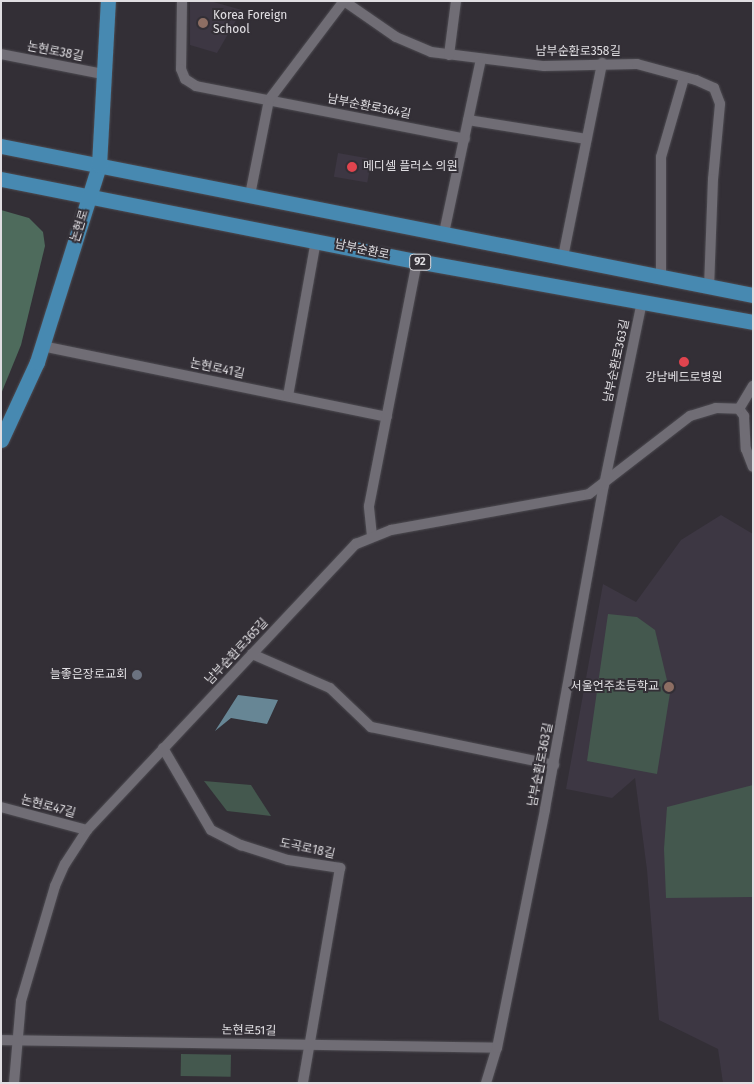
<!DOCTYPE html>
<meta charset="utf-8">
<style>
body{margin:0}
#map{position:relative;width:754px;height:1084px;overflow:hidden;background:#332f36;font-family:"Fira Sans","Noto Sans KR",sans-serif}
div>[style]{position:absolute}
.built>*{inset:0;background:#3d3743;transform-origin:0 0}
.green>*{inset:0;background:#44584e;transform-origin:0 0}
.forest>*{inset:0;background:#4e6b5c}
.water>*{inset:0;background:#678695}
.roads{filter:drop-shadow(0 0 1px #4d4b51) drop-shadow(0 0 1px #4d4b51)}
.minor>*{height:10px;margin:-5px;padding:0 5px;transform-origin:5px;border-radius:5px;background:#706d75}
.primary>*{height:15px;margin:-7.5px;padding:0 7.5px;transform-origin:7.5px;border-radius:7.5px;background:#4789b1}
.dots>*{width:14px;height:14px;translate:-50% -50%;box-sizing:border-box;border:2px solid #332f36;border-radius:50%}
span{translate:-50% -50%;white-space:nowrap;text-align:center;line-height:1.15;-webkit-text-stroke:4px #332f36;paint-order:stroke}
.shield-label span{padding:1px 4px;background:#332f36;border:1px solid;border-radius:4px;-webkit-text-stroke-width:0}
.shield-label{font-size:11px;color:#e0dee2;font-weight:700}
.poi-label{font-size:12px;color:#e0dee2}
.left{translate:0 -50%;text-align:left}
.right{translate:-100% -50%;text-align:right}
.street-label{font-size:12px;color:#e0dee2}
.frame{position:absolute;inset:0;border:2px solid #e0dee2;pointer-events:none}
</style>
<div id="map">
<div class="built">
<div style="clip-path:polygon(190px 1px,210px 1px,242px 10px,217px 53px,190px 45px)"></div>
<div style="left:338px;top:153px;width:34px;height:24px;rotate:10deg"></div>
<div style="clip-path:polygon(721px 515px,753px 534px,753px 1083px,723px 1083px,718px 1049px,659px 1020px,647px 870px,635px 778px,612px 798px,566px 789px,603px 584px,636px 602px,681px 540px)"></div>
</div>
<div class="green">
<div style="clip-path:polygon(608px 614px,637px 617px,655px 630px,670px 693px,657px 774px,587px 761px)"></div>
<div style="clip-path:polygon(204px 781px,251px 785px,271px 816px,227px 811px)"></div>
<div style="clip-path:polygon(753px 785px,753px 897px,666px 898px,664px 849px,667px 807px)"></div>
<div style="left:181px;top:1054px;width:50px;height:22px;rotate:1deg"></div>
</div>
<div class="forest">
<div style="clip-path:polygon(1px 210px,29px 218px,43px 232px,45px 246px,21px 345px,1px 394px)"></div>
</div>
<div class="water">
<div style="clip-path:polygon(238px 695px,278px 700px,267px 724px,231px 718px,215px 731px)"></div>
</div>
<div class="roads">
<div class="minor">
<div style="left:182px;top:1px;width:68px;rotate:90.8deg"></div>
<div style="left:181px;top:69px;width:11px;rotate:68deg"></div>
<div style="left:185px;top:79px;width:13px;rotate:32deg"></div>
<div style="left:196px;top:86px;width:274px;rotate:11.1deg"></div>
<div style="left:344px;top:1px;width:63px;rotate:34.7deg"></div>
<div style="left:396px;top:37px;width:38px;rotate:23deg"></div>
<div style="left:431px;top:52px;width:114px;rotate:7.1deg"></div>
<div style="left:544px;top:66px;width:93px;rotate:-1.2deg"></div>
<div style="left:637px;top:64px;width:61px;rotate:15.2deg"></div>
<div style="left:696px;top:80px;width:20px;rotate:24deg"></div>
<div style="left:714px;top:88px;width:17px;rotate:69deg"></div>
<div style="left:720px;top:104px;width:75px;rotate:95.3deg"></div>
<div style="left:713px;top:179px;width:107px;rotate:92.1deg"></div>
<div style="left:1px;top:54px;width:104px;rotate:11.1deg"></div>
<div style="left:449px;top:55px;width:54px;rotate:-82.6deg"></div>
<div style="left:468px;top:120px;width:120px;rotate:9.1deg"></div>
<div style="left:250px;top:195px;width:97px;rotate:-78.7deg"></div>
<div style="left:269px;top:100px;width:124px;rotate:-52.9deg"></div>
<div style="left:444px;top:233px;width:178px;rotate:-78deg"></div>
<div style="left:563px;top:257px;width:198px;rotate:-78.6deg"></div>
<div style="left:661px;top:278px;width:121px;rotate:-90deg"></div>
<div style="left:661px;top:157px;width:82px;rotate:-73.8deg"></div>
<div style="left:42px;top:346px;width:352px;rotate:11.6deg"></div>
<div style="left:288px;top:396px;width:158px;rotate:-79.8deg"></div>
<div style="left:739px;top:409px;width:9px;rotate:54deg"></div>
<div style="left:744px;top:416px;width:33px;rotate:87deg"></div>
<div style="left:746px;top:449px;width:19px;rotate:69deg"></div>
<div style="left:739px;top:409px;width:27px;rotate:-59deg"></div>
<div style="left:372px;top:536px;width:30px;rotate:-96deg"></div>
<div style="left:369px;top:506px;width:250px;rotate:-78.9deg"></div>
<div style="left:252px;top:654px;width:85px;rotate:23.6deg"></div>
<div style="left:330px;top:688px;width:57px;rotate:43.6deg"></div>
<div style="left:371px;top:727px;width:187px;rotate:11.7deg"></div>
<div style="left:163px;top:748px;width:95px;rotate:59.7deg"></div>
<div style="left:211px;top:830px;width:34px;rotate:27deg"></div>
<div style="left:241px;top:845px;width:49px;rotate:17.7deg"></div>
<div style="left:288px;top:860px;width:53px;rotate:8.7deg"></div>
<div style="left:340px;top:868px;width:218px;rotate:99.8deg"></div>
<div style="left:1px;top:807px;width:89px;rotate:15deg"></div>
<div style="left:1px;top:1040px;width:496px;rotate:0.9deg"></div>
<div style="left:14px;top:1083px;width:82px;rotate:-85.1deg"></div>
<div style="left:21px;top:1001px;width:120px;rotate:-73.5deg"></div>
<div style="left:55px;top:886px;width:24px;rotate:-66deg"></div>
<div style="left:65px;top:864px;width:40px;rotate:-57.1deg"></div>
<div style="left:87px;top:830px;width:393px;rotate:-46.8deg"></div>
<div style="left:356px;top:544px;width:38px;rotate:-22deg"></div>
<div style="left:391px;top:530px;width:201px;rotate:-10.3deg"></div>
<div style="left:589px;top:494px;width:128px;rotate:-37.7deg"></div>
<div style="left:690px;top:416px;width:27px;rotate:-17deg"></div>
<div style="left:716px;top:408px;width:23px;rotate:2deg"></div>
<div style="left:486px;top:1083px;width:37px;rotate:-73deg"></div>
<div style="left:497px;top:1048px;width:244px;rotate:-78.6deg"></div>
<div style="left:545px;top:809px;width:329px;rotate:-79.7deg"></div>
<div style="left:604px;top:485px;width:188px;rotate:-78.3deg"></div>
</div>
<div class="primary">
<div style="left:1px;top:146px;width:767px;rotate:11.21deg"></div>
<div style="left:1px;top:179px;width:424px;rotate:11.2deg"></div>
<div style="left:417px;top:261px;width:341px;rotate:10.3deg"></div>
<div style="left:1px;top:440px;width:86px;rotate:-65.2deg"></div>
<div style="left:37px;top:362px;width:207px;rotate:-72.5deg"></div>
<div style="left:99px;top:165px;width:164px;rotate:-86.9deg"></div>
</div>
</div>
<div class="dots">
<div style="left:203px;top:23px;background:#8d6e63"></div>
<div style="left:352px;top:167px;background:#e0444e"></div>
<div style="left:684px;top:362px;background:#e0444e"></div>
<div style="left:137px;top:675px;background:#6b7280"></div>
<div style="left:669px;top:687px;background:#8d6e63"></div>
</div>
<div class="shield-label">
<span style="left:420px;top:262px">92</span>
</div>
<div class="poi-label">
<span class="left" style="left:213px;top:23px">Korea Foreign<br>School</span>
<span class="left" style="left:363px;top:167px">메디셀 플러스 의원</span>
<span style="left:684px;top:378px">강남베드로병원</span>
<span class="right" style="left:127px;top:675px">늘좋은장로교회</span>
<span class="right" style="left:659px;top:687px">서울언주초등학교</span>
</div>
<div class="street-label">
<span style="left:55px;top:52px;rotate:11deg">논현로38길</span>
<span style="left:578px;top:52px">남부순환로358길</span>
<span style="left:369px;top:107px;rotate:11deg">남부순환로364길</span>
<span style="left:80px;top:226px;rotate:-73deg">논현로</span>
<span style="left:362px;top:250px;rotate:12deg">남부순환로</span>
<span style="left:617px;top:361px;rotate:-78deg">남부순환로363길</span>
<span style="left:217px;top:369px;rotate:12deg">논현로41길</span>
<span style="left:237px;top:652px;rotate:-47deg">남부순환로365길</span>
<span style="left:541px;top:765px;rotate:-79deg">남부순환로363길</span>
<span style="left:48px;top:807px;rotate:15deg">논현로47길</span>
<span style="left:307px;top:849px;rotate:12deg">도곡로18길</span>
<span style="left:249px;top:1031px;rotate:1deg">논현로51길</span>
</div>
<div class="frame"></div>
</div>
